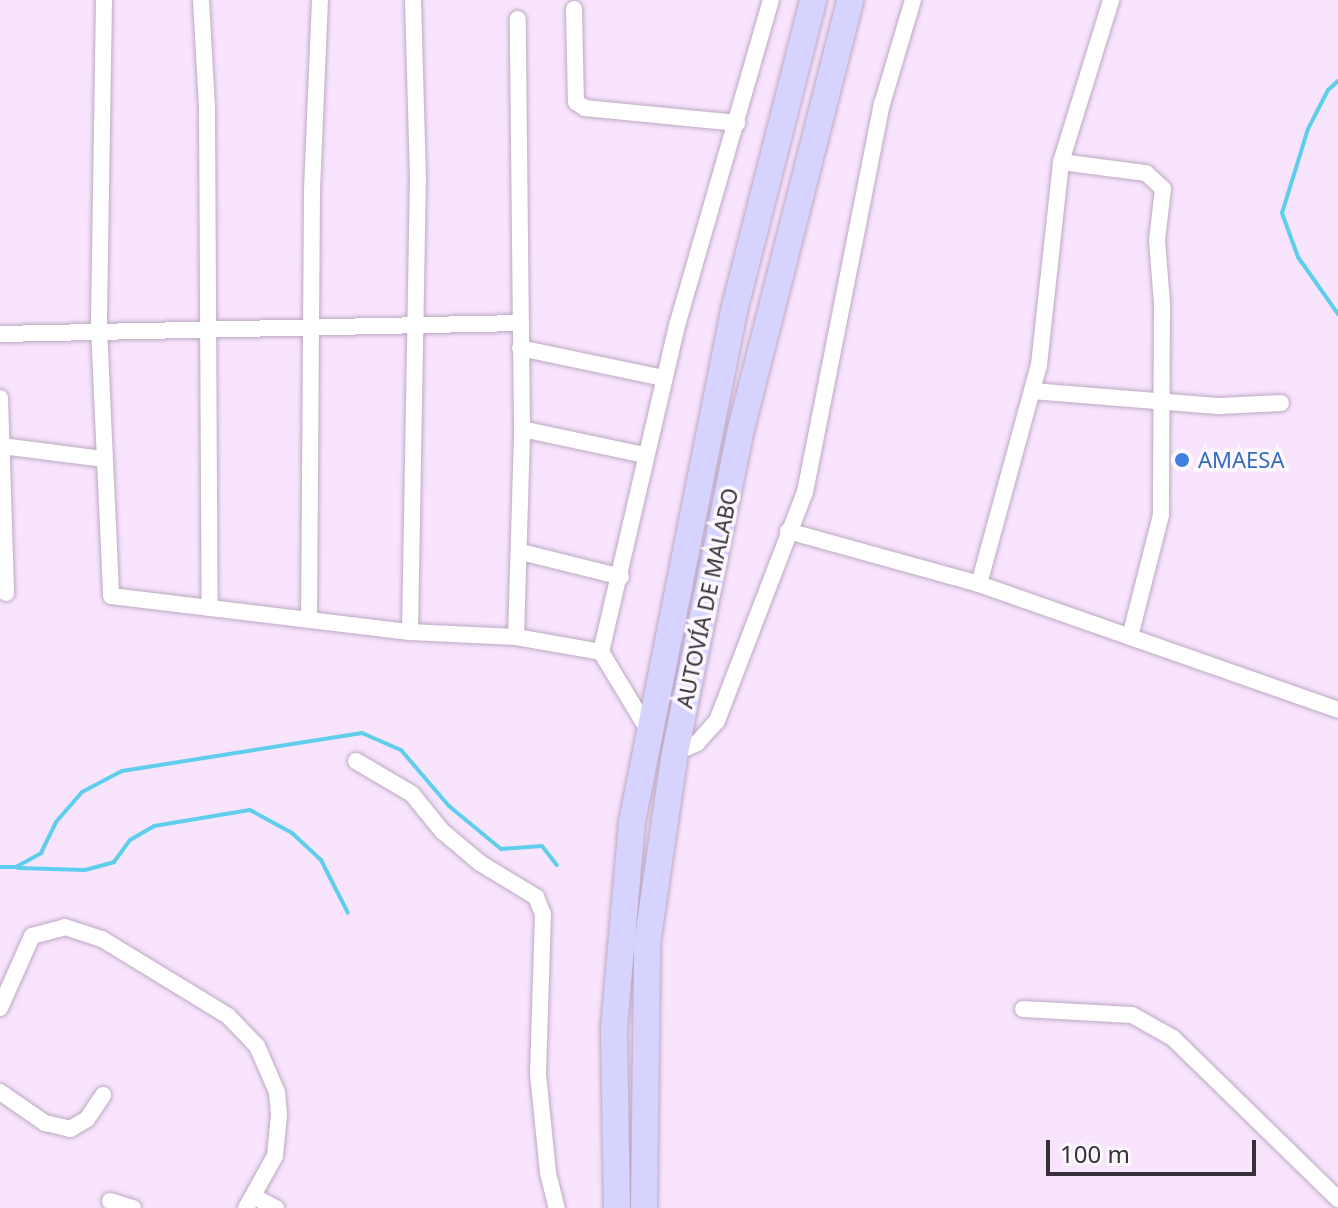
<!DOCTYPE html>
<meta charset="utf-8">
<style>
body{margin:0}
#map{position:relative;width:1338px;height:1208px;overflow:hidden;background:#f9e4fe;font-family:"Noto Sans",sans-serif}
div>[style]{position:absolute}
.stream>*{height:4px;margin:-2px;padding:0 2px;transform-origin:2px;border-radius:2px;background:#5fceec}
.roads{filter:drop-shadow(0 0 2px #bca9c1) drop-shadow(0 0 2px #bca9c1)}
.street>*{height:16px;margin:-8px;padding:0 8px;transform-origin:8px;border-radius:8px;background:#fff}
.primary>*{height:26px;margin:-13px;padding:0 13px;transform-origin:13px;border-radius:13px;background:#d7d3ff}
.dots>*{width:22px;height:22px;translate:-50% -50%;box-sizing:border-box;border:4px solid #fcf8fd;border-radius:50%}
span{translate:-50% -50%;white-space:nowrap;text-align:center;line-height:1.15;-webkit-text-stroke:7px #fcf8fd;paint-order:stroke}
.shop-label{font-size:22px;color:#366cbe}
.left{translate:0 -50%;text-align:left}
.street-label{font-size:22px;color:#372f39}
.scale{position:absolute;left:1046px;top:1140px;width:210px;height:36px;box-sizing:border-box;border:4px solid #372f39;border-top:0;padding-left:10px;font-size:24px;line-height:28px;white-space:nowrap;color:#372f39;-webkit-text-stroke:6px #fcf8fd;paint-order:stroke}
</style>
<div id="map">
<div class="stream">
<div style="left:1338px;top:81px;width:13px;rotate:138deg"></div>
<div style="left:1328px;top:90px;width:44px;rotate:117.1deg"></div>
<div style="left:1308px;top:129px;width:88px;rotate:107.2deg"></div>
<div style="left:1282px;top:213px;width:47px;rotate:70deg"></div>
<div style="left:1298px;top:257px;width:70px;rotate:54.9deg"></div>
<div style="left:0;top:867px;width:16px"></div>
<div style="left:16px;top:867px;width:29px;rotate:-29deg"></div>
<div style="left:41px;top:853px;width:34px;rotate:-64deg"></div>
<div style="left:56px;top:822px;width:40px;rotate:-49deg"></div>
<div style="left:82px;top:792px;width:45px;rotate:-27.7deg"></div>
<div style="left:122px;top:771px;width:243px;rotate:-9deg"></div>
<div style="left:362px;top:733px;width:43px;rotate:23.6deg"></div>
<div style="left:401px;top:750px;width:74px;rotate:49.4deg"></div>
<div style="left:449px;top:806px;width:67px;rotate:39.6deg"></div>
<div style="left:501px;top:849px;width:41px;rotate:-4.2deg"></div>
<div style="left:542px;top:846px;width:24px;rotate:52deg"></div>
<div style="left:18px;top:868px;width:67px;rotate:1.7deg"></div>
<div style="left:85px;top:870px;width:30px;rotate:-15deg"></div>
<div style="left:114px;top:862px;width:27px;rotate:-54deg"></div>
<div style="left:130px;top:840px;width:28px;rotate:-30deg"></div>
<div style="left:154px;top:826px;width:97px;rotate:-9.5deg"></div>
<div style="left:250px;top:810px;width:48px;rotate:28.7deg"></div>
<div style="left:292px;top:833px;width:40px;rotate:43deg"></div>
<div style="left:321px;top:860px;width:59px;rotate:63deg"></div>
</div>
<div class="roads">
<div class="street">
<div style="left:104px;top:0;width:328px;rotate:90.9deg"></div>
<div style="left:99px;top:328px;width:268px;rotate:87.4deg"></div>
<div style="left:111px;top:596px;width:301px;rotate:6.9deg"></div>
<div style="left:410px;top:632px;width:106px;rotate:2.7deg"></div>
<div style="left:516px;top:637px;width:86px;rotate:10deg"></div>
<div style="left:601px;top:652px;width:339px;rotate:-76.9deg"></div>
<div style="left:678px;top:322px;width:335px;rotate:-73.9deg"></div>
<div style="left:201px;top:0;width:109px;rotate:86.8deg"></div>
<div style="left:207px;top:109px;width:499px;rotate:89.7deg"></div>
<div style="left:574px;top:9px;width:93px;rotate:88.8deg"></div>
<div style="left:576px;top:102px;width:11px;rotate:34deg"></div>
<div style="left:585px;top:108px;width:153px;rotate:5.6deg"></div>
<div style="left:1061px;top:162px;width:86px;rotate:7.4deg"></div>
<div style="left:1146px;top:173px;width:23px;rotate:43deg"></div>
<div style="left:1163px;top:189px;width:51px;rotate:96.7deg"></div>
<div style="left:1157px;top:240px;width:63px;rotate:85.5deg"></div>
<div style="left:1162px;top:303px;width:212px;rotate:90.3deg"></div>
<div style="left:1161px;top:515px;width:126px;rotate:104.3deg"></div>
<div style="left:0;top:334px;width:521px;rotate:-1.21deg"></div>
<div style="left:520px;top:348px;width:147px;rotate:11.8deg"></div>
<div style="left:1032px;top:391px;width:189px;rotate:4.6deg"></div>
<div style="left:1220px;top:406px;width:61px;rotate:-2.8deg"></div>
<div style="left:0;top:398px;width:195px;rotate:88.2deg"></div>
<div style="left:522px;top:429px;width:125px;rotate:12deg"></div>
<div style="left:2px;top:446px;width:103px;rotate:7.3deg"></div>
<div style="left:788px;top:531px;width:198px;rotate:15.5deg"></div>
<div style="left:979px;top:584px;width:380px;rotate:19.3deg"></div>
<div style="left:521px;top:552px;width:103px;rotate:14deg"></div>
<div style="left:979px;top:584px;width:227px;rotate:-74.7deg"></div>
<div style="left:1039px;top:365px;width:204px;rotate:-83.8deg"></div>
<div style="left:1061px;top:162px;width:170px;rotate:-72.8deg"></div>
<div style="left:309px;top:620px;width:430px;rotate:-89.6deg"></div>
<div style="left:312px;top:190px;width:190px;rotate:-87.6deg"></div>
<div style="left:410px;top:632px;width:453px;rotate:-89deg"></div>
<div style="left:418px;top:179px;width:179px;rotate:-91.6deg"></div>
<div style="left:516px;top:637px;width:208px;rotate:-88.3deg"></div>
<div style="left:522px;top:429px;width:410px;rotate:-90.6deg"></div>
<div style="left:601px;top:652px;width:91px;rotate:58.9deg"></div>
<div style="left:675px;top:753px;width:24px;rotate:-24deg"></div>
<div style="left:697px;top:743px;width:30px;rotate:-48deg"></div>
<div style="left:717px;top:721px;width:245px;rotate:-69deg"></div>
<div style="left:805px;top:492px;width:396px;rotate:-78.8deg"></div>
<div style="left:882px;top:104px;width:109px;rotate:-73.4deg"></div>
<div style="left:356px;top:761px;width:65px;rotate:30.5deg"></div>
<div style="left:412px;top:794px;width:48px;rotate:51deg"></div>
<div style="left:442px;top:831px;width:50px;rotate:40.1deg"></div>
<div style="left:480px;top:863px;width:66px;rotate:31.3deg"></div>
<div style="left:536px;top:897px;width:18px;rotate:68deg"></div>
<div style="left:543px;top:914px;width:160px;rotate:91.8deg"></div>
<div style="left:538px;top:1074px;width:100px;rotate:84.2deg"></div>
<div style="left:548px;top:1173px;width:36px;rotate:76deg"></div>
<div style="left:0;top:1008px;width:79px;rotate:-66deg"></div>
<div style="left:32px;top:936px;width:34px;rotate:-15deg"></div>
<div style="left:65px;top:927px;width:39px;rotate:18deg"></div>
<div style="left:102px;top:939px;width:148px;rotate:31.4deg"></div>
<div style="left:228px;top:1016px;width:42px;rotate:46deg"></div>
<div style="left:257px;top:1046px;width:50px;rotate:66.5deg"></div>
<div style="left:277px;top:1092px;width:23px;rotate:85deg"></div>
<div style="left:279px;top:1115px;width:41px;rotate:95.6deg"></div>
<div style="left:275px;top:1156px;width:60px;rotate:119.1deg"></div>
<div style="left:1023px;top:1009px;width:109px;rotate:3.2deg"></div>
<div style="left:1132px;top:1015px;width:47px;rotate:29.3deg"></div>
<div style="left:1173px;top:1038px;width:231px;rotate:44.3deg"></div>
<div style="left:0;top:1092px;width:55px;rotate:34.6deg"></div>
<div style="left:45px;top:1123px;width:26px;rotate:13deg"></div>
<div style="left:70px;top:1129px;width:20px;rotate:-30deg"></div>
<div style="left:87px;top:1119px;width:29px;rotate:-56deg"></div>
<div style="left:255px;top:1197px;width:24px;rotate:28deg"></div>
<div style="left:110px;top:1201px;width:24px;rotate:17deg"></div>
</div>
<div class="primary">
<div style="left:617px;top:1208px;width:180px;rotate:-91deg"></div>
<div style="left:614px;top:1028px;width:207px;rotate:-85deg"></div>
<div style="left:632px;top:822px;width:521px;rotate:-78.71deg"></div>
<div style="left:734px;top:311px;width:321px;rotate:-75.7deg"></div>
<div style="left:644px;top:1208px;width:264px;rotate:-89.3deg"></div>
<div style="left:647px;top:944px;width:193px;rotate:-81.7deg"></div>
<div style="left:675px;top:753px;width:335px;rotate:-78.5deg"></div>
<div style="left:742px;top:425px;width:439px;rotate:-75.7deg"></div>
</div>
</div>
<div class="dots">
<div style="left:1182px;top:460px;background:#3f7fe0"></div>
</div>
<div class="shop-label">
<span class="left" style="left:1198px;top:460px">AMAESA</span>
</div>
<div class="street-label">
<span style="left:707px;top:598px;rotate:-78deg">AUTOVÍA DE MALABO</span>
</div>
<div class="scale">100 m</div>
</div>
